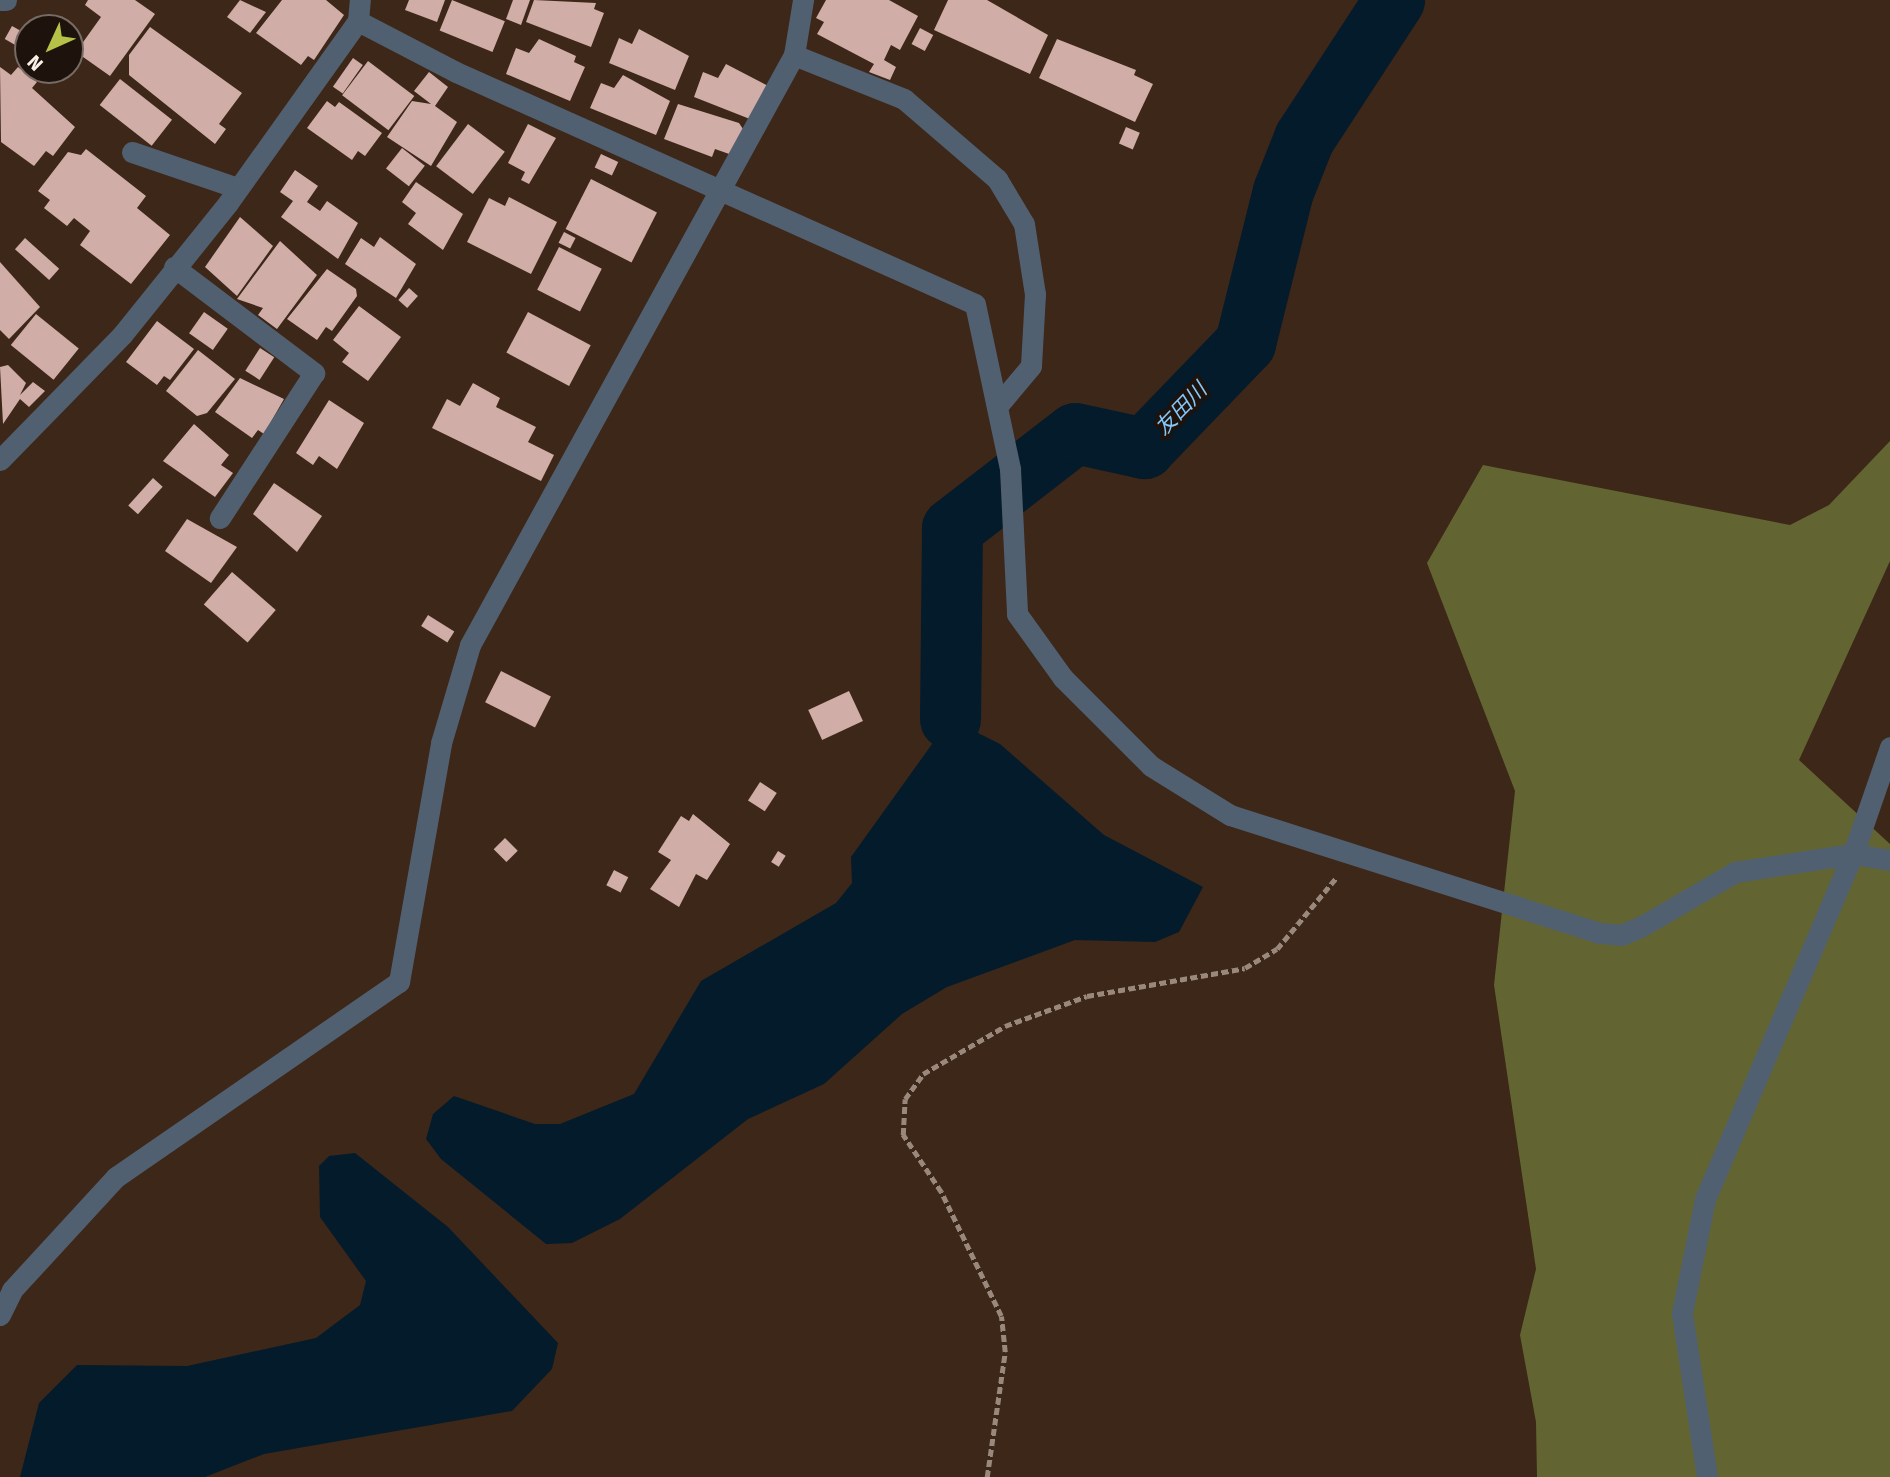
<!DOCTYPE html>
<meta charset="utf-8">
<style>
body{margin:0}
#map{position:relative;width:1890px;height:1477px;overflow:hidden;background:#3d2718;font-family:"Fira Sans","Noto Sans JP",sans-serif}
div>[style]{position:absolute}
.forest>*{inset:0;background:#626532}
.water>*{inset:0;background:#041b2b}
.river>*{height:61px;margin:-30.5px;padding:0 30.5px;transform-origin:30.5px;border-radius:30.5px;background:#041b2b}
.building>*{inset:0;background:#d0ada7;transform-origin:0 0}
.path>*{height:4.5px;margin-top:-2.25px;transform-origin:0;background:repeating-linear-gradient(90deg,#9a887d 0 7px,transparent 0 10.5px)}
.minor>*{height:21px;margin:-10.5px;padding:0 10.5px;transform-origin:10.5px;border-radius:10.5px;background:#516071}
span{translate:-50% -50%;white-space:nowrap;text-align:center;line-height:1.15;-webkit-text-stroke:7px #1d120c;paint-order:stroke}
.water-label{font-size:21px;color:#83c9fe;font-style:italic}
.north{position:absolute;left:14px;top:14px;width:70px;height:70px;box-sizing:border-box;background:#1d120c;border:2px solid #776b64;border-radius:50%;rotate:225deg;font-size:19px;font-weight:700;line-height:28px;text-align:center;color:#fdf0e9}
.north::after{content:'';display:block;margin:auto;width:24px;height:32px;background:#b6c148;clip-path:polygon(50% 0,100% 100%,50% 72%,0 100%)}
</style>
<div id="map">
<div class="forest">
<div style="clip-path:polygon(1890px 441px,1890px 561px,1799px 760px,1890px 844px,1890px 1477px,1537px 1477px,1536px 1422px,1520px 1335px,1536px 1269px,1494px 985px,1515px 791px,1427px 563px,1483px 465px,1790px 525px,1829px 505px)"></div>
</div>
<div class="water">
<div style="clip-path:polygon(950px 719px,1000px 744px,1104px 835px,1203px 887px,1179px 932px,1155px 942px,1075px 940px,947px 987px,902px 1014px,824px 1084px,748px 1119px,620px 1219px,572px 1243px,546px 1244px,441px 1159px,426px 1139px,433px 1114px,454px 1096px,535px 1124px,560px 1124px,634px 1094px,701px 981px,836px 903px,852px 883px,851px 857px)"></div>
<div style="clip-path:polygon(355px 1153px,448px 1227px,558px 1343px,552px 1369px,512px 1411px,264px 1454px,205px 1477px,20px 1477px,39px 1403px,77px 1365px,187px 1366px,316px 1338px,360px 1305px,366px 1281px,320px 1217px,319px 1166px,329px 1156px)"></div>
</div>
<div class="river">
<div style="left:950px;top:719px;width:191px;rotate:-89.4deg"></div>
<div style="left:952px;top:528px;width:155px;rotate:-37.7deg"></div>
<div style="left:1075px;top:433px;width:71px;rotate:12.3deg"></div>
<div style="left:1144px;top:448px;width:146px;rotate:-46.1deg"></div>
<div style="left:1245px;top:343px;width:157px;rotate:-76deg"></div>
<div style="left:1283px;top:191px;width:57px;rotate:-68.4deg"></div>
<div style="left:1304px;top:138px;width:165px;rotate:-56.9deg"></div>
</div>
<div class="building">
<div style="clip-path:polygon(88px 0,135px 0,155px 14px,110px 76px,76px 52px,101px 17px,85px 5px)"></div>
<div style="clip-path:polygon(240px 0,266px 12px,250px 33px,227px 17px)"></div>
<div style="clip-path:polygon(282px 0,326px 0,344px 15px,314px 60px,308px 56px,301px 65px,256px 33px)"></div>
<div style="clip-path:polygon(409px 0,445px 0,437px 22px,405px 10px)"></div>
<div style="left:452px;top:0;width:57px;height:33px;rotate:22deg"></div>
<div style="clip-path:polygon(513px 0,530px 0,521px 25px,506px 19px)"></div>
<div style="clip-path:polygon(534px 0,596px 3px,594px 9px,604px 13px,591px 47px,526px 22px)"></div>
<div style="clip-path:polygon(826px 0,889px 0,918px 16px,900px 50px,891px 45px,884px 60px,896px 67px,890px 80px,869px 72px,874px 64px,817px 34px,824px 22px,816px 18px)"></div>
<div style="clip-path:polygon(948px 0,987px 0,1048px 35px,1030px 74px,934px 30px)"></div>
<div style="left:12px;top:26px;width:13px;height:15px;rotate:29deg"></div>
<div style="clip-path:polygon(150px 27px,242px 93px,219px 124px,226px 129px,215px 144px,129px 75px,129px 55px)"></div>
<div style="left:920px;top:28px;width:15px;height:18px;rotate:28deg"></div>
<div style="clip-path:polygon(639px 29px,689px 56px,675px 90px,609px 63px,619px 38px,632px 44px)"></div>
<div style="clip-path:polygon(539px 39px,576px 56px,574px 62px,585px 67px,570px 101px,506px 74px,516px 48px,529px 53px)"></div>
<div style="clip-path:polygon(1057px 39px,1136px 70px,1134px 75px,1153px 84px,1135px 122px,1039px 78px)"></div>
<div style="left:353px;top:58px;width:12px;height:35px;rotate:35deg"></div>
<div style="left:368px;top:61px;width:58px;height:43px;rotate:37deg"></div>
<div style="clip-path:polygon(726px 64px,774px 89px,760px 123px,694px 97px,703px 72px,718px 78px)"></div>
<div style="clip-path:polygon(0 67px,11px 75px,18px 67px,37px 82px,32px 88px,75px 127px,53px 156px,46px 151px,34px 166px,1px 142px)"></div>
<div style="clip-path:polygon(429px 72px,448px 87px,435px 106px,457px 122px,431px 166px,387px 137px,412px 101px,431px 104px,414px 91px)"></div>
<div style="clip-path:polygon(623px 75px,670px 101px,656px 135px,590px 108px,601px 83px,614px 88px)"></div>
<div style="left:120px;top:79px;width:66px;height:33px;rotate:38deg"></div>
<div style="clip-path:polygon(327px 101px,335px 107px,339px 102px,382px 133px,365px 156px,358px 151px,352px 160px,307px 128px)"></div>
<div style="clip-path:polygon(678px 104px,739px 123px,743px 129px,732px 155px,715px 149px,712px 157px,664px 139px)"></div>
<div style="left:468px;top:124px;width:46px;height:53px;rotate:37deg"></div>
<div style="clip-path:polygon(528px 124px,556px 138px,529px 184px,521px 180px,525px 172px,508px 163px)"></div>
<div style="left:1126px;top:127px;width:15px;height:18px;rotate:23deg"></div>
<div style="left:402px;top:148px;width:29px;height:26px;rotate:38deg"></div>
<div style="clip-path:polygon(86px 149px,146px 196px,137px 208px,170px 235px,131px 284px,80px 245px,90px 231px,74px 218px,67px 226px,44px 208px,50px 200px,38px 191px,68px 152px,81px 155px)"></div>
<div style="left:601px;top:154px;width:19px;height:15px;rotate:25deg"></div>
<div style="clip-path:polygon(295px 170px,318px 186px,307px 202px,320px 211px,327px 201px,358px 223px,338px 259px,281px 217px,293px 201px,280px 192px)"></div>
<div style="left:591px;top:179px;width:74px;height:56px;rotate:27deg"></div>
<div style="clip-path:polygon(416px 182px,463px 214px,443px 250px,408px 224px,416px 213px,402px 202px)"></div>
<div style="clip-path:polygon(509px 197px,557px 222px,531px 274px,467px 242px,489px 198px,505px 206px)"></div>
<div style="clip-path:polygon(240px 217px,273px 246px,237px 296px,205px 267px)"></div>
<div style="left:564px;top:232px;width:13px;height:12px;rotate:27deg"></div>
<div style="clip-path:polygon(380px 237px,416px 264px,396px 298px,345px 264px,361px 238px,374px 247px)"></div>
<div style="left:25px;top:238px;width:46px;height:15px;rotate:42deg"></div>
<div style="clip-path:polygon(280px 241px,317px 275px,277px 329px,258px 315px,263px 308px,237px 299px)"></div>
<div style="left:559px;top:247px;width:48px;height:48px;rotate:27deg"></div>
<div style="clip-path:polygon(0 262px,40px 307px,9px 339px,0 330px)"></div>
<div style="clip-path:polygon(327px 269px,356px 289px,357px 296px,332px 331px,326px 327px,317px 340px,287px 319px)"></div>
<div style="left:409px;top:288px;width:12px;height:16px;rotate:42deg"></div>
<div style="clip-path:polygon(359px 306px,401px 337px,368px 381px,342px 362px,349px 353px,333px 340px)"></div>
<div style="left:204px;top:312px;width:29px;height:26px;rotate:35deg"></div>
<div style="left:528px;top:312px;width:71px;height:46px;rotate:28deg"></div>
<div style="left:36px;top:314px;width:55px;height:40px;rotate:39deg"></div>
<div style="clip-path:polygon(157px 321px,194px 349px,170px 380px,164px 376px,157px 385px,126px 362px)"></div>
<div style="left:260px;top:348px;width:17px;height:27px;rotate:33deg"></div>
<div style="clip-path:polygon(198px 350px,235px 379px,207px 413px,197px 416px,166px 391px)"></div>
<div style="clip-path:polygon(8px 365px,26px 383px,20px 395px,33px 382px,45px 391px,29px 407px,20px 399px,3px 424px,0 367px)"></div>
<div style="clip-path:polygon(240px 378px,284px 399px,264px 434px,258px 430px,252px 438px,215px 412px)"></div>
<div style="clip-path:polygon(473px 383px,500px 398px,496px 407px,536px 427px,528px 442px,554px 455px,541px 481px,432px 428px,447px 399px,460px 406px)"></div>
<div style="clip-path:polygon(329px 400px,364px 423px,337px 469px,319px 456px,313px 465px,296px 453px)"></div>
<div style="clip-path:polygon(194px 424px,229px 455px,221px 465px,233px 473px,215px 497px,163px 461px)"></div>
<div style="left:153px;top:478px;width:13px;height:37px;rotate:42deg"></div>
<div style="clip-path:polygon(274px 483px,322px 516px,297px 552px,253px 514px)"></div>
<div style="clip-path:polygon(187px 519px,237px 547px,211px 583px,165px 551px)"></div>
<div style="left:232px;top:572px;width:58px;height:43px;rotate:41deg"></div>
<div style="left:428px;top:615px;width:31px;height:13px;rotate:32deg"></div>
<div style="left:501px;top:671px;width:56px;height:35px;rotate:27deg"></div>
<div style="left:849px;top:691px;width:33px;height:45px;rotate:65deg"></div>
<div style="left:760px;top:782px;width:20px;height:22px;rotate:33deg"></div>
<div style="clip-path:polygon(693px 814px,730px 844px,707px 880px,696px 874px,679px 907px,650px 889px,671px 860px,658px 852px,681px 816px,689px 821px)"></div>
<div style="left:505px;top:838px;width:18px;height:16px;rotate:45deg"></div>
<div style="left:778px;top:851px;width:9px;height:13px;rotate:32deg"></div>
<div style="left:614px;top:870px;width:16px;height:17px;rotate:27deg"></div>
</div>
<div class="path">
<div style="left:987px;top:1477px;width:126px;rotate:-81.8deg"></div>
<div style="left:1005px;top:1352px;width:36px;rotate:-96deg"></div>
<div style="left:1001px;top:1316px;width:138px;rotate:-115.8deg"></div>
<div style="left:941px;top:1192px;width:69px;rotate:-123.7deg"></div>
<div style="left:903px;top:1135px;width:36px;rotate:-87deg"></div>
<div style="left:905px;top:1099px;width:31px;rotate:-54deg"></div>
<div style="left:923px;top:1074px;width:95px;rotate:-30.3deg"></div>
<div style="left:1005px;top:1026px;width:87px;rotate:-20.1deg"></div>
<div style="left:1087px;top:996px;width:160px;rotate:-10deg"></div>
<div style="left:1245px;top:968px;width:37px;rotate:-31deg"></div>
<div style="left:1277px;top:949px;width:92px;rotate:-50.3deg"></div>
</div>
<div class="minor">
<div style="left:1px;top:0;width:5px"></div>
<div style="left:358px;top:21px;width:110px;rotate:27.5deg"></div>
<div style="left:456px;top:72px;width:568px;rotate:24.09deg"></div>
<div style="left:975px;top:304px;width:169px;rotate:78deg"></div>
<div style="left:1010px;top:469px;width:145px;rotate:87.2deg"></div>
<div style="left:1017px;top:614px;width:79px;rotate:54.3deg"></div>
<div style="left:1063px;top:678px;width:124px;rotate:45deg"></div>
<div style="left:1151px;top:766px;width:93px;rotate:31.8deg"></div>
<div style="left:1230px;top:815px;width:388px;rotate:17.7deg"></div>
<div style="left:1600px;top:933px;width:21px;rotate:5deg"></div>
<div style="left:1621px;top:935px;width:23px;rotate:-23deg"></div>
<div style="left:1642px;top:926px;width:108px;rotate:-30.1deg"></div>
<div style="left:1735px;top:872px;width:119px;rotate:-8.7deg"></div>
<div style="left:1853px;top:854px;width:37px;rotate:9deg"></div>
<div style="left:794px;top:55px;width:118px;rotate:21.8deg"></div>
<div style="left:904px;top:99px;width:123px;rotate:40.7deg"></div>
<div style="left:997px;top:179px;width:52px;rotate:59deg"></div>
<div style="left:1024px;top:224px;width:71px;rotate:81.1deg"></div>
<div style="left:1035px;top:294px;width:72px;rotate:93.2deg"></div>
<div style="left:1031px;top:366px;width:48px;rotate:130deg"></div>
<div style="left:132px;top:152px;width:112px;rotate:18.8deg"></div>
<div style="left:174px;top:267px;width:176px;rotate:37.1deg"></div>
<div style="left:314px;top:373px;width:173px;rotate:123deg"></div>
<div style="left:0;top:460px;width:175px;rotate:-45.7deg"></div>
<div style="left:122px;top:335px;width:169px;rotate:-51.2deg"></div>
<div style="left:228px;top:203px;width:224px;rotate:-54.5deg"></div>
<div style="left:358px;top:21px;width:21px;rotate:-85deg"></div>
<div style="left:0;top:1315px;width:28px;rotate:-64deg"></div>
<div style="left:12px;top:1290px;width:154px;rotate:-47.4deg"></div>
<div style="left:116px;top:1177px;width:344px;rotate:-34.6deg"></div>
<div style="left:399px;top:982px;width:243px;rotate:-80deg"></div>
<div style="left:441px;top:743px;width:102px;rotate:-73.5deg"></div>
<div style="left:470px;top:645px;width:673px;rotate:-61.23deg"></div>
<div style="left:794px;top:55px;width:56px;rotate:-80.7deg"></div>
<div style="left:1707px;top:1477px;width:166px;rotate:-98.7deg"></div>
<div style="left:1682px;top:1313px;width:116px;rotate:-78.6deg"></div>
<div style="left:1705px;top:1199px;width:375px;rotate:-66.8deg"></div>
<div style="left:1853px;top:854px;width:113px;rotate:-70.9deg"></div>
</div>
<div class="water-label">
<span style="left:1181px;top:409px;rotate:-46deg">友田川</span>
</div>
<div class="north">N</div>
</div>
